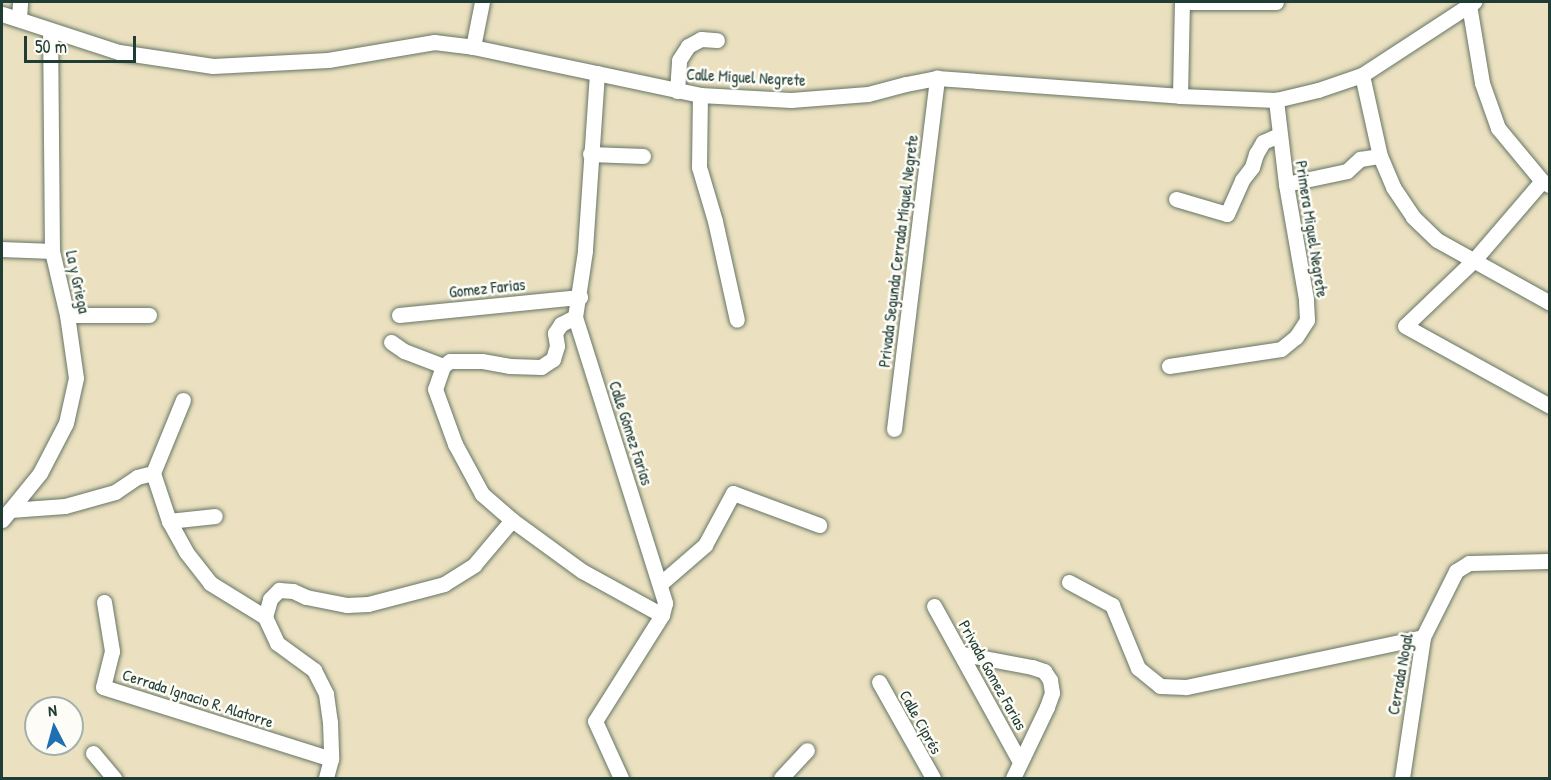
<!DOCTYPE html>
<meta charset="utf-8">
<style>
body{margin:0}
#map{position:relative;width:1551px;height:780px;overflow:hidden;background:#ebe1c0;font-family:"Patrick Hand",sans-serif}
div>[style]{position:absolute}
.roads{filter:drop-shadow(0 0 2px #667665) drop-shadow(0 0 2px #667665)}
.minor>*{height:15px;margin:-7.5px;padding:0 7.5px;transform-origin:7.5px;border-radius:7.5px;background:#fff}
span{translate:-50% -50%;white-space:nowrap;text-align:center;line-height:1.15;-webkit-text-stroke:5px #fdfcf7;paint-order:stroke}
.street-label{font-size:16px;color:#1f3d34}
.frame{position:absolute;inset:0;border:3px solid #1f3d34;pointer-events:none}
.north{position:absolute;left:24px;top:696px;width:60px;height:60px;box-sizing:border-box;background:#fdfcf7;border:2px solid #a4b0a9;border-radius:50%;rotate:354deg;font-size:16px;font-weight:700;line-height:24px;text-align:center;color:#1f3d34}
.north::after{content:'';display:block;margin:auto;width:21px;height:27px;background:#1f6fb2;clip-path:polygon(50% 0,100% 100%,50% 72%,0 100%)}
.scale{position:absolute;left:24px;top:36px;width:112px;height:27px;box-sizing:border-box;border:3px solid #1f3d34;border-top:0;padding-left:8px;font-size:18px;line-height:21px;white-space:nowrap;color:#1f3d34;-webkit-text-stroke:4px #fdfcf7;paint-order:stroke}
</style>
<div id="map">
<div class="roads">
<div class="minor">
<div style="left:1191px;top:2px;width:85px"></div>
<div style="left:1469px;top:5px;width:79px;rotate:80.5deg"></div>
<div style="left:1482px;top:83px;width:48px;rotate:70.4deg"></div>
<div style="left:1498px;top:128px;width:69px;rotate:50.3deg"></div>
<div style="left:1542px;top:181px;width:8px;rotate:30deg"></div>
<div style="left:2px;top:14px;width:123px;rotate:18deg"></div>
<div style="left:119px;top:52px;width:95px;rotate:8.5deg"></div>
<div style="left:213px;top:66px;width:115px;rotate:-3deg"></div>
<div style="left:328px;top:60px;width:108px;rotate:-9.6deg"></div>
<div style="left:434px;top:42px;width:39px;rotate:7deg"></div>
<div style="left:473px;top:47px;width:232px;rotate:11.9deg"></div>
<div style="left:700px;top:95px;width:91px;rotate:3.1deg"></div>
<div style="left:791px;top:100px;width:77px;rotate:-4.5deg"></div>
<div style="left:868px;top:94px;width:39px;rotate:-15deg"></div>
<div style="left:906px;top:84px;width:32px;rotate:-11deg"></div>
<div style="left:937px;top:78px;width:244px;rotate:4.2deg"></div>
<div style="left:1180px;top:96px;width:96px;rotate:2.4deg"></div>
<div style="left:1276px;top:100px;width:43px;rotate:-13.4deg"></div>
<div style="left:1318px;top:90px;width:46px;rotate:-18.8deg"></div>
<div style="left:1362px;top:75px;width:134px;rotate:-33.1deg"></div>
<div style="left:19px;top:18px;width:16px;rotate:-86deg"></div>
<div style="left:473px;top:47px;width:46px;rotate:-78.7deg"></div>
<div style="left:597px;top:73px;width:178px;rotate:93.9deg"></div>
<div style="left:585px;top:251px;width:67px;rotate:98.6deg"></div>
<div style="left:575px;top:317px;width:300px;rotate:72.5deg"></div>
<div style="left:665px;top:603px;width:12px;rotate:104deg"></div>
<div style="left:662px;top:615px;width:125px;rotate:122.3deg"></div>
<div style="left:595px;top:721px;width:63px;rotate:65.5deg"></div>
<div style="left:1362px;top:75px;width:83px;rotate:77.5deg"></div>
<div style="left:1380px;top:156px;width:34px;rotate:67deg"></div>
<div style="left:1393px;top:187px;width:36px;rotate:56deg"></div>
<div style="left:1413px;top:217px;width:33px;rotate:44deg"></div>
<div style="left:1437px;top:240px;width:129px;rotate:29.1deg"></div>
<div style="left:677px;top:91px;width:31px;rotate:-86deg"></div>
<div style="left:679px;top:60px;width:17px;rotate:-57deg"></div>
<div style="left:688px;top:46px;width:15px;rotate:-28deg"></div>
<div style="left:701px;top:39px;width:16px;rotate:4deg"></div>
<div style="left:700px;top:95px;width:72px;rotate:90.8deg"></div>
<div style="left:699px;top:167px;width:56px;rotate:73.5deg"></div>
<div style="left:715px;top:221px;width:101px;rotate:77.5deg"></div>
<div style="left:1180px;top:96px;width:94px;rotate:-88.8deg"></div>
<div style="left:590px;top:154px;width:53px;rotate:2.2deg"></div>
<div style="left:1542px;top:181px;width:104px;rotate:130.7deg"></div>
<div style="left:1474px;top:260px;width:95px;rotate:136.3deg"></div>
<div style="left:1405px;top:326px;width:166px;rotate:28.9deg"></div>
<div style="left:1286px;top:184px;width:62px;rotate:-12deg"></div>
<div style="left:1347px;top:171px;width:18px;rotate:-43deg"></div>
<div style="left:1360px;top:159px;width:20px;rotate:-9deg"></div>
<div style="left:1176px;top:199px;width:53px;rotate:16.4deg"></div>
<div style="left:1227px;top:214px;width:37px;rotate:-66deg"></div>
<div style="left:1242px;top:180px;width:16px;rotate:-52deg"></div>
<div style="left:1252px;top:167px;width:14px;rotate:-73deg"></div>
<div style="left:1256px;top:154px;width:14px;rotate:-60deg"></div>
<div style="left:1263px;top:142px;width:17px;rotate:-24deg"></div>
<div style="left:2px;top:249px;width:50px;rotate:2.3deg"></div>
<div style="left:67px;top:315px;width:82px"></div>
<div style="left:399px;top:315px;width:182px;rotate:-5.7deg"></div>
<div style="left:575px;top:317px;width:16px;rotate:153deg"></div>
<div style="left:561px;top:324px;width:11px;rotate:124deg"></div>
<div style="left:555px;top:333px;width:13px;rotate:81deg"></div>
<div style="left:557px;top:346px;width:14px;rotate:107deg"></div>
<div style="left:553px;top:359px;width:14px;rotate:146deg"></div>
<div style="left:541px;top:367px;width:31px;rotate:-178deg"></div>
<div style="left:510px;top:366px;width:29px;rotate:-170deg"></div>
<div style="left:481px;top:361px;width:31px;rotate:180deg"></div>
<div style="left:450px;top:361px;width:9px;rotate:144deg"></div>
<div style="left:443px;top:366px;width:24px;rotate:109deg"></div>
<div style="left:435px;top:389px;width:59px;rotate:70deg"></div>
<div style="left:455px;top:444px;width:57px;rotate:61.6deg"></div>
<div style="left:482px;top:494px;width:40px;rotate:41deg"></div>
<div style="left:512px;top:520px;width:87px;rotate:36.1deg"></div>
<div style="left:582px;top:571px;width:91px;rotate:28.8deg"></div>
<div style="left:391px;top:342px;width:16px;rotate:35deg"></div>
<div style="left:404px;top:351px;width:42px;rotate:21deg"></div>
<div style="left:1169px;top:366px;width:113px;rotate:-8.6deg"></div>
<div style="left:1281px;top:349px;width:19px;rotate:-39deg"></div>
<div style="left:1296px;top:337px;width:20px;rotate:-57deg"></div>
<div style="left:1307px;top:320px;width:21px;rotate:-93deg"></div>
<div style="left:1306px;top:299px;width:117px;rotate:-99.9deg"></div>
<div style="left:1286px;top:184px;width:85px;rotate:-96.8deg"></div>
<div style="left:894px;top:429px;width:354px;rotate:-83deg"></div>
<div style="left:153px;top:473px;width:51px;rotate:71.6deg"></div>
<div style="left:169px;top:521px;width:35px;rotate:61deg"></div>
<div style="left:186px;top:552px;width:39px;rotate:52deg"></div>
<div style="left:210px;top:583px;width:65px;rotate:31.7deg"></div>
<div style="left:265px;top:617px;width:29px;rotate:65deg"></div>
<div style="left:277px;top:643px;width:46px;rotate:36.1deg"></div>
<div style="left:314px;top:670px;width:27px;rotate:63deg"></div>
<div style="left:326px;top:694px;width:28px;rotate:82deg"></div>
<div style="left:330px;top:722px;width:37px;rotate:88deg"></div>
<div style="left:331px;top:759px;width:20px;rotate:105deg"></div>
<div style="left:153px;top:473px;width:79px;rotate:-67.7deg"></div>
<div style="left:10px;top:510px;width:55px;rotate:-4.2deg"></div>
<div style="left:65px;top:506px;width:52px;rotate:-15.6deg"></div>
<div style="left:115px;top:492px;width:27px;rotate:-34deg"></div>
<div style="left:137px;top:477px;width:16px;rotate:-14deg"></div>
<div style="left:2px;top:520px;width:60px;rotate:-51deg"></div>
<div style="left:40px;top:473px;width:56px;rotate:-62.5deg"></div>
<div style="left:66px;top:423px;width:46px;rotate:-77.5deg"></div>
<div style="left:76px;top:378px;width:64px;rotate:-98.1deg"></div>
<div style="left:67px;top:315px;width:66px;rotate:-103.2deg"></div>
<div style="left:52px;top:251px;width:221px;rotate:-90.5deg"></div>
<div style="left:169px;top:521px;width:46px;rotate:-6.2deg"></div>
<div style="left:1069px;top:582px;width:49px;rotate:28.1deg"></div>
<div style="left:1112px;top:605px;width:68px;rotate:67.6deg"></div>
<div style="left:1138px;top:668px;width:28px;rotate:39deg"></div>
<div style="left:1160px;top:686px;width:26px;rotate:2deg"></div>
<div style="left:1186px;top:687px;width:242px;rotate:-11.9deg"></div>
<div style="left:660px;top:584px;width:60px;rotate:-40.9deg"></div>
<div style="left:705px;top:545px;width:59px;rotate:-61.7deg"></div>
<div style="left:733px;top:493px;width:92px;rotate:20.4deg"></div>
<div style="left:104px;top:602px;width:50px;rotate:80.7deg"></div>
<div style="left:112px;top:651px;width:37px;rotate:104deg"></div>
<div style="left:103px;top:687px;width:239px;rotate:17.5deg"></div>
<div style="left:934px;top:606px;width:178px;rotate:61.1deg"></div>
<div style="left:265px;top:617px;width:19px;rotate:-74deg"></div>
<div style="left:270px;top:599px;width:13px;rotate:-45deg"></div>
<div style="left:279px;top:590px;width:14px;rotate:4deg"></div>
<div style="left:293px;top:591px;width:14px;rotate:25deg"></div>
<div style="left:306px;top:597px;width:42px;rotate:11deg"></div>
<div style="left:347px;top:605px;width:21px;rotate:-3deg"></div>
<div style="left:368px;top:604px;width:79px;rotate:-14.7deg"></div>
<div style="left:444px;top:584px;width:36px;rotate:-32deg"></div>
<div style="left:474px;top:565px;width:59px;rotate:-49.8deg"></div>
<div style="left:963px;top:654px;width:70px;rotate:10.7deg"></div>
<div style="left:1032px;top:667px;width:13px;rotate:18deg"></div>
<div style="left:1044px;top:671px;width:11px;rotate:56deg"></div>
<div style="left:1050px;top:680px;width:13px;rotate:81deg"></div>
<div style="left:1052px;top:693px;width:15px;rotate:110deg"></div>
<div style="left:1047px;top:707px;width:79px;rotate:115.6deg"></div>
<div style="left:879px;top:682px;width:110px;rotate:60.6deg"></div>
<div style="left:93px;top:753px;width:33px;rotate:50deg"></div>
<div style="left:781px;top:778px;width:38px;rotate:-47deg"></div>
<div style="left:1402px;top:778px;width:143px;rotate:-81.5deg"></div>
<div style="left:1423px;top:637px;width:74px;rotate:-63.4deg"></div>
<div style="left:1456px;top:571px;width:15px;rotate:-32deg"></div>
<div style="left:1469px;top:563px;width:81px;rotate:-1.4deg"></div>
</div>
</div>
<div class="street-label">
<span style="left:746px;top:77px;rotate:3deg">Calle Miguel Negrete</span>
<span style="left:1312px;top:229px;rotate:81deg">Primera Miguel Negrete</span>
<span style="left:898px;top:251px;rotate:-83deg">Privada Segunda Cerrada Miguel Negrete</span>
<span style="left:78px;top:282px;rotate:78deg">La y Griega</span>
<span style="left:487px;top:288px;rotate:-6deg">Gomez Farias</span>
<span style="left:631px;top:433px;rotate:72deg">Calle Gómez Farías</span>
<span style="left:1400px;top:674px;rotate:-80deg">Cerrada Nogal</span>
<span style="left:993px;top:675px;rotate:61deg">Privada Gomez Farias</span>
<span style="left:198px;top:698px;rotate:18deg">Cerrada Ignacio R. Alatorre</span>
<span style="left:921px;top:722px;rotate:61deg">Calle Ciprés</span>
</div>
<div class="frame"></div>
<div class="north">N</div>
<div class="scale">50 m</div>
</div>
